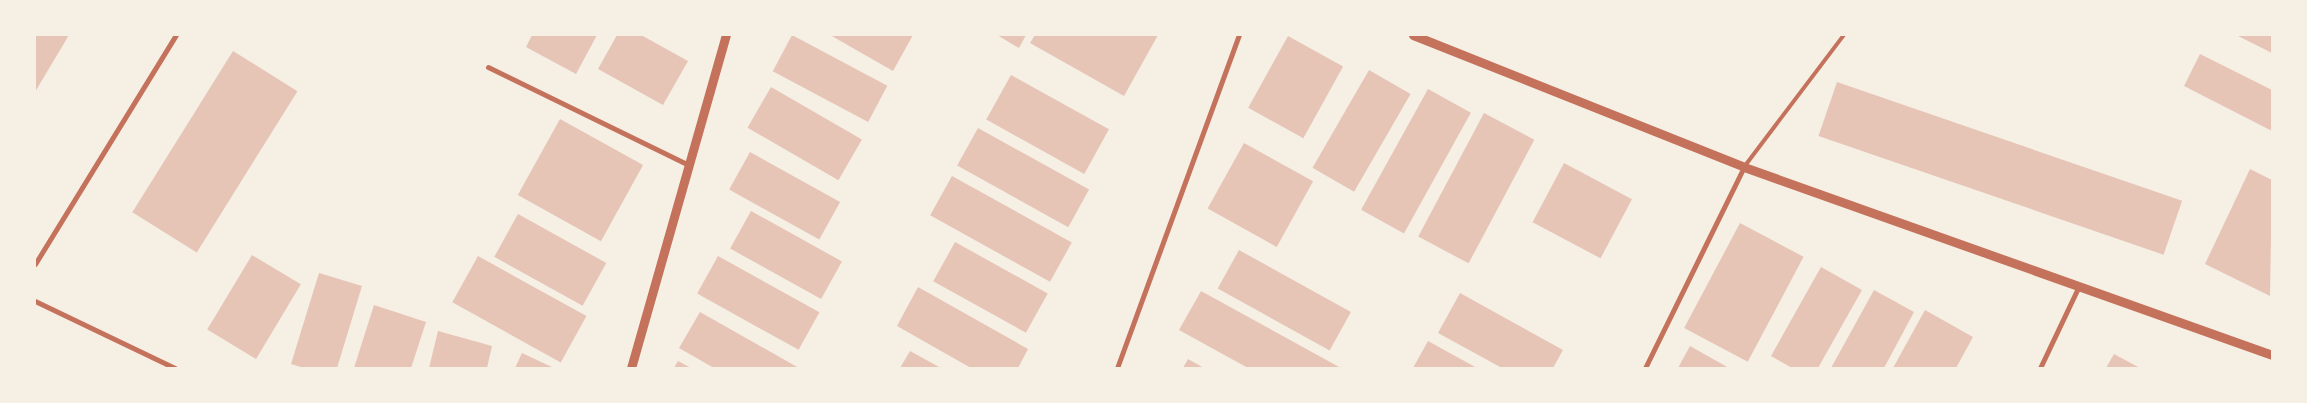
<!DOCTYPE html>
<style>
body{margin:0}
#map{position:relative;width:2307px;height:403px;overflow:hidden;background:#f6efe4;font-family:Roboto,sans-serif}
div>[style]{position:absolute}
.building>*{inset:0;background:#e6c5b7;transform-origin:0 0}
.service>*{height:4px;margin:-2px;padding:0 2px;transform-origin:2px;border-radius:2px;background:#c5725c}
.minor>*{height:5px;margin:-2.5px;padding:0 2.5px;transform-origin:2.5px;border-radius:2.5px;background:#c5725c}
.tertiary>*{height:9px;margin:-4.5px;padding:0 4.5px;transform-origin:4.5px;border-radius:4.5px;background:#c5725c}
span{translate:-50% -50%;white-space:nowrap;text-align:center;line-height:1.15;-webkit-text-stroke:4.5px #f6efe4;paint-order:stroke}
.frame{position:absolute;inset:0;border:36px solid #f6efe4;pointer-events:none}
</style>
<div id="map">
<div class="building">
<div style="clip-path:polygon(35px 35px,69px 35px,35px 92px)"></div>
<div style="clip-path:polygon(532px 35px,597px 35px,576px 74px,526px 47px)"></div>
<div style="clip-path:polygon(617px 35px,641px 35px,688px 61px,663px 105px,598px 69px)"></div>
<div style="left:792px;top:35px;width:108px;height:41px;rotate:28deg"></div>
<div style="clip-path:polygon(830px 35px,913px 35px,893px 71px)"></div>
<div style="clip-path:polygon(997px 35px,1026px 35px,1019px 48px)"></div>
<div style="clip-path:polygon(1035px 35px,1158px 35px,1124px 96px,1030px 43px)"></div>
<div style="clip-path:polygon(2236px 35px,2272px 35px,2272px 53px)"></div>
<div style="left:1288px;top:36px;width:63px;height:82px;rotate:29deg"></div>
<div style="left:233px;top:51px;width:76px;height:190px;rotate:32deg"></div>
<div style="clip-path:polygon(2200px 54px,2272px 90px,2272px 131px,2184px 86px)"></div>
<div style="left:1369px;top:70px;width:48px;height:113px;rotate:30deg"></div>
<div style="left:1011px;top:75px;width:112px;height:51px;rotate:29deg"></div>
<div style="left:1837px;top:82px;width:365px;height:57px;rotate:19deg"></div>
<div style="left:771px;top:87px;width:105px;height:47px;rotate:30deg"></div>
<div style="left:1428px;top:89px;width:49px;height:138px;rotate:29deg"></div>
<div style="left:1484px;top:113px;width:57px;height:140px;rotate:28deg"></div>
<div style="left:560px;top:119px;width:95px;height:87px;rotate:29deg"></div>
<div style="left:978px;top:128px;width:127px;height:43px;rotate:29deg"></div>
<div style="left:1244px;top:143px;width:79px;height:75px;rotate:29deg"></div>
<div style="left:750px;top:152px;width:103px;height:43px;rotate:29deg"></div>
<div style="left:1564px;top:163px;width:77px;height:67px;rotate:28deg"></div>
<div style="clip-path:polygon(2250px 169px,2272px 180px,2270px 296px,2205px 264px)"></div>
<div style="left:952px;top:176px;width:137px;height:45px;rotate:29deg"></div>
<div style="left:751px;top:211px;width:104px;height:43px;rotate:29deg"></div>
<div style="left:518px;top:214px;width:101px;height:49px;rotate:29deg"></div>
<div style="left:1740px;top:223px;width:72px;height:119px;rotate:28deg"></div>
<div style="left:955px;top:242px;width:106px;height:45px;rotate:29deg"></div>
<div style="left:1239px;top:250px;width:128px;height:44px;rotate:29deg"></div>
<div style="left:252px;top:255px;width:57px;height:87px;rotate:31deg"></div>
<div style="left:478px;top:256px;width:124px;height:53px;rotate:29deg"></div>
<div style="left:718px;top:256px;width:116px;height:43px;rotate:29deg"></div>
<div style="clip-path:polygon(1821px 267px,1862px 290px,1818px 368px,1792px 368px,1771px 356px)"></div>
<div style="clip-path:polygon(319px 273px,362px 286px,337px 368px,304px 368px,291px 364px)"></div>
<div style="clip-path:polygon(918px 287px,1028px 349px,1018px 368px,971px 368px,897px 326px)"></div>
<div style="clip-path:polygon(1874px 290px,1914px 312px,1884px 368px,1831px 368px)"></div>
<div style="clip-path:polygon(1201px 291px,1341px 368px,1248px 368px,1179px 330px)"></div>
<div style="clip-path:polygon(1460px 293px,1563px 350px,1553px 368px,1502px 368px,1438px 333px)"></div>
<div style="clip-path:polygon(374px 305px,426px 322px,411px 368px,354px 368px)"></div>
<div style="clip-path:polygon(1925px 310px,1973px 337px,1956px 368px,1893px 368px)"></div>
<div style="clip-path:polygon(700px 312px,799px 368px,714px 368px,679px 348px)"></div>
<div style="clip-path:polygon(438px 331px,492px 346px,487px 368px,429px 368px)"></div>
<div style="clip-path:polygon(1428px 341px,1477px 368px,1413px 368px)"></div>
<div style="clip-path:polygon(1690px 346px,1729px 368px,1678px 368px)"></div>
<div style="clip-path:polygon(910px 351px,941px 368px,900px 368px)"></div>
<div style="clip-path:polygon(522px 353px,554px 368px,515px 368px)"></div>
<div style="clip-path:polygon(2114px 354px,2140px 368px,2106px 368px)"></div>
<div style="clip-path:polygon(1188px 359px,1204px 368px,1183px 368px)"></div>
<div style="clip-path:polygon(678px 361px,691px 368px,674px 368px)"></div>
</div>
<div class="service">
<div style="left:1744px;top:167px;width:166px;rotate:-52.9deg"></div>
</div>
<div class="minor">
<div style="left:488px;top:67px;width:224px;rotate:26deg"></div>
<div style="left:35px;top:264px;width:269px;rotate:-58.4deg"></div>
<div style="left:35px;top:301px;width:155px;rotate:25.6deg"></div>
<div style="left:1117px;top:368px;width:355px;rotate:-69.9deg"></div>
<div style="left:1645px;top:368px;width:224px;rotate:-63.8deg"></div>
<div style="left:2040px;top:368px;width:91px;rotate:-64.6deg"></div>
</div>
<div class="tertiary">
<div style="left:1413px;top:35px;width:356px;rotate:21.7deg"></div>
<div style="left:1744px;top:167px;width:560px;rotate:19.6deg"></div>
<div style="left:631px;top:368px;width:346px;rotate:-74.1deg"></div>
</div>
<div class="frame"></div>
</div>
